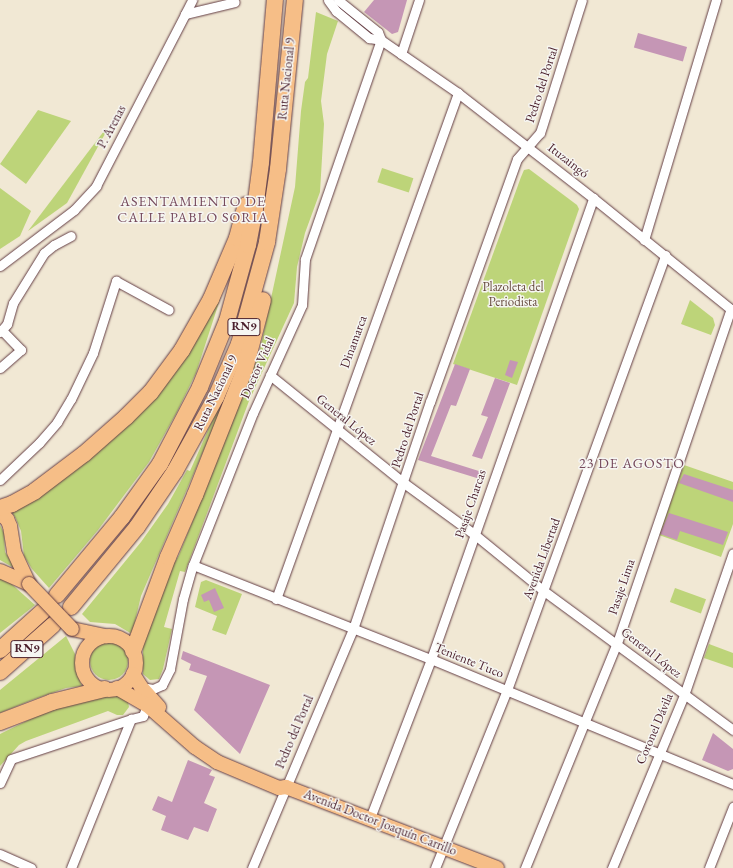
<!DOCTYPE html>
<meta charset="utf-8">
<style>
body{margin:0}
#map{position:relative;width:733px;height:868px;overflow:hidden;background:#f1e8d4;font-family:"EB Garamond",serif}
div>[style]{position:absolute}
.green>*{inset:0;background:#bdd479;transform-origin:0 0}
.round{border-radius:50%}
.building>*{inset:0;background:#c596b5;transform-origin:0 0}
.roads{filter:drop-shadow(0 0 1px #633d44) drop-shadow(0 0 1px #633d44)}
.minor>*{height:9px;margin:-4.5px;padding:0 4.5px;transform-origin:4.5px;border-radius:4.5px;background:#fff}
.primary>*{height:14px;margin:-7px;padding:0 7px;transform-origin:7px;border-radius:7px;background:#f6be87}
.primary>.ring{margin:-7px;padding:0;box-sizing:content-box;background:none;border:14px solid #f6be87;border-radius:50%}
.motorway>*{height:16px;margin:-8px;padding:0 8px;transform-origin:8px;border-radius:8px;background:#f6be87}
.bridges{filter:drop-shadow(0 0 1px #633d44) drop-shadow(0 0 1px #633d44)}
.primary-bridge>*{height:14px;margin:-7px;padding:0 7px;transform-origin:7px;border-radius:7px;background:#f6be87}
span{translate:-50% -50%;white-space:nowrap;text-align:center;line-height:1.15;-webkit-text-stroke:3px #f6f6f2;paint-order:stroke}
.shield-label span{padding:1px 3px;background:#f6f6f2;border:1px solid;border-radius:3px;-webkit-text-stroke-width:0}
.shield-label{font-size:12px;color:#4a1f2b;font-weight:700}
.street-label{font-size:13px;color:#4a1f2b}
.park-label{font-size:13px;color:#674c3e}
.neighbourhood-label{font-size:14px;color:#75495b;letter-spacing:1px}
</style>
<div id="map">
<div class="green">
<div style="clip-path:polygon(316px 12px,338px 21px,327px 54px,321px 101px,324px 124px,320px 192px,305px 233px,297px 267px,294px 303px,249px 401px,185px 572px,180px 571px,164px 627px,172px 629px,163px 669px,159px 679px,150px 680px,143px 674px,143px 645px,170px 570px,179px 555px,259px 354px,295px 187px,301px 111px,305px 82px,308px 78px)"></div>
<div style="clip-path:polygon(38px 110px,71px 121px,26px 184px,0 164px)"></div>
<div style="clip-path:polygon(104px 131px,106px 132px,67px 203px,28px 231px)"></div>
<div style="left:382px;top:168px;width:33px;height:15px;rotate:18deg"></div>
<div style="clip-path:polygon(529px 169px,577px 205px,579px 209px,517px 385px,453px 364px,521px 177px,524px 170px)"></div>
<div style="clip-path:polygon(0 188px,31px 211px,20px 236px,0 249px)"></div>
<div style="clip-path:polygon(225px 284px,196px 373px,177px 412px,149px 462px,98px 530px,49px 588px,32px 569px,24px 556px,21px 531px,16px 519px,10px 509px,114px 434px)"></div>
<div style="clip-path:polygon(690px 300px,713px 318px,715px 325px,711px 335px,681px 324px)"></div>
<div style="clip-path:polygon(232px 379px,215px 424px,141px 596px,132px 634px,115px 624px,90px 622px,82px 614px,141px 542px,168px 504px,187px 470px,190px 471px,227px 387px)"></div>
<div style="clip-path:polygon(684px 465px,733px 482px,733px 524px,721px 557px,659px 535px)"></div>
<div style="clip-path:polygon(0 525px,4px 533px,5px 552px,16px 569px,0 560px)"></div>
<div style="clip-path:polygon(0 578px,6px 579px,35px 605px,0 633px)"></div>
<div style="clip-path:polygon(206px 580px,242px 594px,226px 635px,212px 630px,217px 616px,195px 607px,201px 582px)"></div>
<div style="left:675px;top:588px;width:33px;height:15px;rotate:20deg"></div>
<div style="clip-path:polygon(66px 636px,75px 654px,76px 671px,82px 686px,66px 688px,32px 700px,0 713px,0 690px)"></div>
<div class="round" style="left:90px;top:642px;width:38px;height:38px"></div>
<div style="clip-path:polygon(709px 644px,733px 653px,733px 668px,704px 658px)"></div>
<div style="clip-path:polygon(101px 695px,118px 696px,128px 702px,129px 707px,123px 715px,117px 715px,108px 711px,26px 741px,19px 745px,0 766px,0 734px,55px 707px)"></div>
</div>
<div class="building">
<div style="clip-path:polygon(374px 0,407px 0,398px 32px,392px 34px,364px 12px)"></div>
<div style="left:638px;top:33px;width:51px;height:15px;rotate:16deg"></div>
<div style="clip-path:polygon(510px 360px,518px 362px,512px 378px,505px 375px)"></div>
<div style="clip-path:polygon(455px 364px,470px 369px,456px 406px,451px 405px,431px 456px,482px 472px,480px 479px,418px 460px)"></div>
<div style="clip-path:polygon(495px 378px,510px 383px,482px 459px,472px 456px,488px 417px,481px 415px)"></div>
<div style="clip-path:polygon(684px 474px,733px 490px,733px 502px,679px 483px)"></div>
<div style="clip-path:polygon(669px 513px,728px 532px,723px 545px,680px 531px,677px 540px,660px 534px)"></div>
<div style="clip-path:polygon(215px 588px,224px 608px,214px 612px,209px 600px,204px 602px,201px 595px)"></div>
<div style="clip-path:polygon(183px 651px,270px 685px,240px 754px,194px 710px,207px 676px,189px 670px,191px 664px,181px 659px)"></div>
<div style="clip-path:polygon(713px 733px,733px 749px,733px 769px,728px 771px,702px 760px)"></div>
<div style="clip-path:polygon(188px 760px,212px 770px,209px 775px,215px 777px,204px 803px,217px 809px,208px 832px,194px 827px,188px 840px,161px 830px,166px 816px,152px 810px,158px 796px,172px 802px)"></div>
</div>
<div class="roads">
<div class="minor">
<div style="left:328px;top:0;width:14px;rotate:54deg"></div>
<div style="left:336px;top:11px;width:43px;rotate:39.3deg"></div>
<div style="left:369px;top:38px;width:12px;rotate:9deg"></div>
<div style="left:381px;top:40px;width:93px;rotate:34.5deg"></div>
<div style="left:458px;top:93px;width:171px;rotate:37.9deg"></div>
<div style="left:593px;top:198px;width:180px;rotate:38.9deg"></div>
<div style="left:338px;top:0;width:51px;rotate:38.7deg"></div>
<div style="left:378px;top:32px;width:9px;rotate:69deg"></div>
<div style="left:185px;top:14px;width:16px;rotate:-63deg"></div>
<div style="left:401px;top:54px;width:57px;rotate:-71.6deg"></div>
<div style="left:644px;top:240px;width:251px;rotate:-73.3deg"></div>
<div style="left:0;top:266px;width:93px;rotate:-37.1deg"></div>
<div style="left:74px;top:210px;width:33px;rotate:-47deg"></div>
<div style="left:96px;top:186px;width:194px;rotate:-62.6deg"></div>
<div style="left:185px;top:14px;width:51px;rotate:-13.5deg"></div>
<div style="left:0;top:332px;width:11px;rotate:-49deg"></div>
<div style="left:7px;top:324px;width:22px;rotate:-74deg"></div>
<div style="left:13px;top:303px;width:59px;rotate:-58.2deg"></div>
<div style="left:44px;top:253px;width:13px;rotate:-39deg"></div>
<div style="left:54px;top:245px;width:19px;rotate:-28deg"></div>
<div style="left:0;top:368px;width:28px;rotate:-41deg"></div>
<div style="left:21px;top:350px;width:28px;rotate:-134deg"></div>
<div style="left:270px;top:375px;width:172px;rotate:38.9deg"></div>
<div style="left:404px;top:483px;width:87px;rotate:36.1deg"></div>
<div style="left:474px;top:534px;width:90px;rotate:39.2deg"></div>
<div style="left:544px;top:591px;width:235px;rotate:36.3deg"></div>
<div style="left:0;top:480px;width:54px;rotate:-43.5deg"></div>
<div style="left:39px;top:443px;width:28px;rotate:-49deg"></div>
<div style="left:57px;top:422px;width:27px;rotate:-59deg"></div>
<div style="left:71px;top:399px;width:51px;rotate:-64.4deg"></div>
<div style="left:93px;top:353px;width:76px;rotate:-72.3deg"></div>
<div style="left:116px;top:281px;width:60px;rotate:28.7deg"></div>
<div style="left:193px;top:565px;width:256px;rotate:21.6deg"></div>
<div style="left:431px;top:659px;width:327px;rotate:22.5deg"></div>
<div style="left:276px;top:599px;width:538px;rotate:-70.22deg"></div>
<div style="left:141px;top:687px;width:12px;rotate:9deg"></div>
<div style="left:153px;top:689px;width:10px;rotate:-24deg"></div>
<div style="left:162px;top:685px;width:18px;rotate:-63deg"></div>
<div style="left:170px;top:669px;width:71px;rotate:-79.5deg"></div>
<div style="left:183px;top:599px;width:35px;rotate:-74deg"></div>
<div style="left:193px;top:565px;width:163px;rotate:-68.5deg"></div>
<div style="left:253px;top:413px;width:119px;rotate:-65.6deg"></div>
<div style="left:302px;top:305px;width:46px;rotate:-86.3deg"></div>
<div style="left:305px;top:259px;width:232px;rotate:-70.9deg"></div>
<div style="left:0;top:783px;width:26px;rotate:-65deg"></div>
<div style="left:11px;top:759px;width:126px;rotate:-18.4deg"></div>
<div style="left:370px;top:818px;width:170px;rotate:-69deg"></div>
<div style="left:431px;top:659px;width:489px;rotate:-70.6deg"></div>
<div style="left:0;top:854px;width:34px;rotate:24deg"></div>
<div style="left:71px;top:868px;width:161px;rotate:-68.1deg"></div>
<div style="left:131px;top:719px;width:12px;rotate:-14deg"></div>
<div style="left:143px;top:716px;width:12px;rotate:-70deg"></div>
<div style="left:252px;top:868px;width:259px;rotate:-67.1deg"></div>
<div style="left:353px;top:629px;width:240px;rotate:-71.3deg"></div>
<div style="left:430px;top:402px;width:258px;rotate:-70.3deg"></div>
<div style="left:517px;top:159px;width:35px;rotate:-49deg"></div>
<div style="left:540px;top:133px;width:139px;rotate:-72.5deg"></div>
<div style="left:435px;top:868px;width:192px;rotate:-68deg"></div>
<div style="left:507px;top:690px;width:463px;rotate:-70deg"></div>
<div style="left:525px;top:868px;width:243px;rotate:-67.8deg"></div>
<div style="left:617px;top:643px;width:353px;rotate:-71.2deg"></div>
<div style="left:612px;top:868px;width:187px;rotate:-67.4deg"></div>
<div style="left:684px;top:695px;width:150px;rotate:-71deg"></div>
<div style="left:709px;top:868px;width:66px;rotate:-68.5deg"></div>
</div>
<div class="primary">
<div style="left:0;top:514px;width:9px;rotate:36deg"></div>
<div style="left:7px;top:519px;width:8px;rotate:67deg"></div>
<div style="left:10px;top:526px;width:26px;rotate:81deg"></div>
<div style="left:14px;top:552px;width:35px;rotate:65deg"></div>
<div style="left:0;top:571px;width:32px;rotate:24deg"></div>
<div style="left:72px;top:629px;width:35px;rotate:12deg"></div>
<div class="ring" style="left:82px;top:636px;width:40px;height:40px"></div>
<div style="left:133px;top:674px;width:15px;rotate:58deg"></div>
<div style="left:141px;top:687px;width:27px;rotate:48deg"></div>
<div style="left:117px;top:688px;width:34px;rotate:30deg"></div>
<div style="left:147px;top:705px;width:64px;rotate:41.2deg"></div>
<div style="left:195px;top:747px;width:27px;rotate:34deg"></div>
<div style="left:217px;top:762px;width:67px;rotate:22.8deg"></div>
<div style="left:279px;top:788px;width:7px;rotate:-8deg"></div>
<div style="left:286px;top:787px;width:226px;rotate:21deg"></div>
</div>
<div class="motorway">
<div style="left:0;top:508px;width:13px;rotate:-18deg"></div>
<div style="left:12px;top:504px;width:26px;rotate:-29deg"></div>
<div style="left:35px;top:491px;width:61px;rotate:-37.1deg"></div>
<div style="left:84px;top:454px;width:56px;rotate:-41.4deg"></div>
<div style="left:126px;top:417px;width:35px;rotate:-45deg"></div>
<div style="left:151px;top:392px;width:52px;rotate:-53.6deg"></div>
<div style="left:182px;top:350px;width:59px;rotate:-60.4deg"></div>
<div style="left:211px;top:299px;width:66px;rotate:-66.9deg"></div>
<div style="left:237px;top:238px;width:34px;rotate:-75deg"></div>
<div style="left:57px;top:595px;width:102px;rotate:-50.2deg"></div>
<div style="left:122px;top:517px;width:65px;rotate:-54.4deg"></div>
<div style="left:160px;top:464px;width:87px;rotate:-62.5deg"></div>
<div style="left:200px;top:387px;width:71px;rotate:-67.8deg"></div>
<div style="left:227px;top:321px;width:79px;rotate:-74.6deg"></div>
<div style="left:248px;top:245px;width:37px;rotate:-79deg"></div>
<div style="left:255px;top:209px;width:47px;rotate:-82.7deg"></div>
<div style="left:261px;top:162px;width:163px;rotate:-85.1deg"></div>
<div style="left:71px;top:607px;width:104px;rotate:-50.5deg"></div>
<div style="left:137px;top:527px;width:68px;rotate:-55.8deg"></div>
<div style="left:175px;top:471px;width:85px;rotate:-61deg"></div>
<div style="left:216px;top:397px;width:58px;rotate:-66.5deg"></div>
<div style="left:239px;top:344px;width:106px;rotate:-74.6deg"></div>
<div style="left:267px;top:242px;width:74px;rotate:-81.4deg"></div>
<div style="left:278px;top:169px;width:170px;rotate:-84.3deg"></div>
<div style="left:0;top:650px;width:57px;rotate:-42.1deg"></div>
<div style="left:133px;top:651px;width:100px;rotate:-69.6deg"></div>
<div style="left:168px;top:557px;width:68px;rotate:-66.5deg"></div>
<div style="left:195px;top:495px;width:136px;rotate:-68.4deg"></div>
<div style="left:245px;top:369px;width:71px;rotate:-75.4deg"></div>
<div style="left:0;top:672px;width:71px;rotate:-41.6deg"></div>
<div style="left:0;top:722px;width:56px;rotate:-21deg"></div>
<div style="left:52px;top:702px;width:54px;rotate:-14deg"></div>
</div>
</div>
<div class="bridges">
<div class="primary-bridge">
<div style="left:29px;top:584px;width:62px;rotate:46.3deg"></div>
</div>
</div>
<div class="shield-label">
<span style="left:244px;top:327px">RN9</span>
<span style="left:27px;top:649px">RN9</span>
</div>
<div class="street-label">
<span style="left:287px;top:79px;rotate:-84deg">Ruta Nacional 9</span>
<span style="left:542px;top:85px;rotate:-72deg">Pedro del Portal</span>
<span style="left:112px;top:127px;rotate:-62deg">P. Arenas</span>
<span style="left:568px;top:161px;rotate:38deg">Ituzaingó</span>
<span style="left:354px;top:342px;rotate:-70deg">Dinamarca</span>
<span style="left:258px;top:368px;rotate:-66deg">Doctor Vidal</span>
<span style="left:216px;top:393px;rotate:-64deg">Ruta Nacional 9</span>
<span style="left:346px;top:420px;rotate:39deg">General López</span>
<span style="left:408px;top:430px;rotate:-72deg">Pedro del Portal</span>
<span style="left:471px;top:504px;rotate:-71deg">Pasaje Charcas</span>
<span style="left:542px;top:559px;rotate:-70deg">Avenida Libertad</span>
<span style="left:622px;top:587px;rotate:-71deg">Pasaje Lima</span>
<span style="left:651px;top:653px;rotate:38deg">General López</span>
<span style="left:469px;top:661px;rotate:22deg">Teniente Tuco</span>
<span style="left:655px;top:729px;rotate:-67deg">Coronel Dávila</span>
<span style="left:295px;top:732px;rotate:-67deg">Pedro del Portal</span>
<span style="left:380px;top:823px;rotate:21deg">Avenida Doctor Joaquín Carrillo</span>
</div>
<div class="park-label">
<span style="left:513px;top:295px">Plazoleta del<br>Periodista</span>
</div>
<div class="neighbourhood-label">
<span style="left:193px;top:209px">ASENTAMIENTO DE<br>CALLE PABLO SORIA</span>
<span style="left:632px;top:463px">23 DE AGOSTO</span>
</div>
</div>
